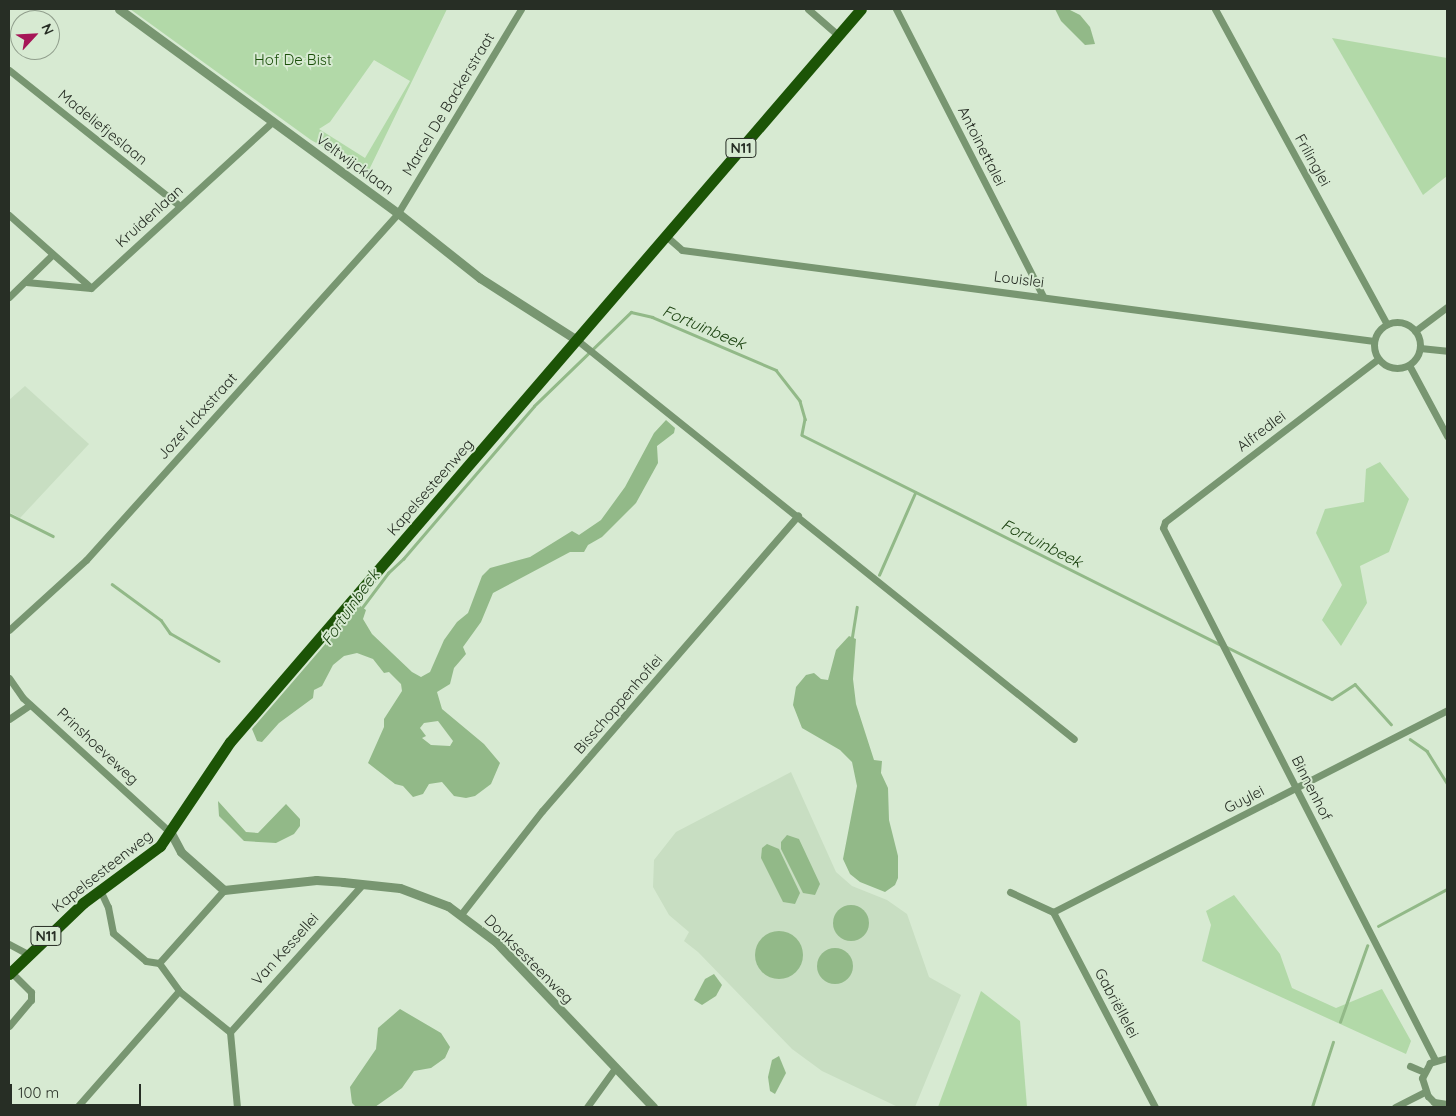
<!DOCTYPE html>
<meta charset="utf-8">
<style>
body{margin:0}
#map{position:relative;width:1456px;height:1116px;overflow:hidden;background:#d7ead2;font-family:Quicksand,sans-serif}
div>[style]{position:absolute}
.built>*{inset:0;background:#c8dec2}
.green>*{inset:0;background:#b2d9a8}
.water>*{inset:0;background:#92b988}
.round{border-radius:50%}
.stream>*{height:2.5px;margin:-1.25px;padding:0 1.25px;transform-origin:1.25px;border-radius:1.25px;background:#92b988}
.minor>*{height:7px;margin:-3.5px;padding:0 3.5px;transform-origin:3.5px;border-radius:3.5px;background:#789671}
.minor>.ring{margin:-3.5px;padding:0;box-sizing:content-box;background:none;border:7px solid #789671;border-radius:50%}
.tertiary>*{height:9px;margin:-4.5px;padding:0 4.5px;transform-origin:4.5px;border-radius:4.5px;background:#789671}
.primary>*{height:11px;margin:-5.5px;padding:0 5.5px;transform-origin:5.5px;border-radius:5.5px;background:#1c5406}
span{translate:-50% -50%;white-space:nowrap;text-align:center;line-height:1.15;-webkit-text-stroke:4px #d7ead2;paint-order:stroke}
.shield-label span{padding:1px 4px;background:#d7ead2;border:1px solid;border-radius:4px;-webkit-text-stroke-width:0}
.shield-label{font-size:14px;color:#272e25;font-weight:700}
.park-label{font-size:15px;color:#1c500b}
.street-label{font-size:15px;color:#272e25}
.water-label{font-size:16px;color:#1a410f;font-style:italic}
.frame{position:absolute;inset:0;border:10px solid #272e25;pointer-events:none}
.north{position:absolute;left:10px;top:10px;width:50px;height:50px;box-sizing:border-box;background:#d7ead2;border:1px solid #919f8d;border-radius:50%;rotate:65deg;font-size:14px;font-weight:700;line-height:20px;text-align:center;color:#272e25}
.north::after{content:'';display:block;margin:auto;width:18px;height:22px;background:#a61657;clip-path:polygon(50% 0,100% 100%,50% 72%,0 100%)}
.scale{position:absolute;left:10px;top:1084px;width:131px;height:22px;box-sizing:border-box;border:2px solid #272e25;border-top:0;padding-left:6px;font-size:15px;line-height:18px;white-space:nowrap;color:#272e25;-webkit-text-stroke:4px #d7ead2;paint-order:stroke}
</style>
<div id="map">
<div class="built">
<div style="clip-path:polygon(25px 386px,89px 444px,20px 518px,9px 512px,9px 400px)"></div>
<div style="clip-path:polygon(791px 772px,836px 872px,852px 886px,887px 900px,907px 914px,929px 977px,961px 995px,915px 1107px,898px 1107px,822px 1071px,792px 1049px,698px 952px,684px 941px,689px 932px,669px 915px,653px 887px,654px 860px,676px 832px)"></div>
</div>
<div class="green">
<div style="clip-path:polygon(evenodd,130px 9px,447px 9px,368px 172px,311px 140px,130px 9px,374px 60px,410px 81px,365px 158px,319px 129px,330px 122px,374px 60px)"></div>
<div style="clip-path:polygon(1332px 38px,1447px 58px,1447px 176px,1423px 195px)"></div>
<div style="clip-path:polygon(1380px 462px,1409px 499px,1389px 552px,1360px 566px,1367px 603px,1341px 646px,1322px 620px,1342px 585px,1316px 533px,1325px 509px,1364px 502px,1366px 469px)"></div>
<div style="clip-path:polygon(1234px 895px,1280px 954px,1292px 988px,1336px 1008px,1382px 989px,1411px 1041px,1406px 1054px,1202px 961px,1211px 925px,1206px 911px)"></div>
<div style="clip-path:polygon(981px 991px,1020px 1021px,1027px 1107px,938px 1107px)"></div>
</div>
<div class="water">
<div style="clip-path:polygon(1055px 9px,1068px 9px,1080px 15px,1090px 27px,1095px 44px,1085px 45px,1061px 21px)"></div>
<div style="clip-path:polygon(evenodd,666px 420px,675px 428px,674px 433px,657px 446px,658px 463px,636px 503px,602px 537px,588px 545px,584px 552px,570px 552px,493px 593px,481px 622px,463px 647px,466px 654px,454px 668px,450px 684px,437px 692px,442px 709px,484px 744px,500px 763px,491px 784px,475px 796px,466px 798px,454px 796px,442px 782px,429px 784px,423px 794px,413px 797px,403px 786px,395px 784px,368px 763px,384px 727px,384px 719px,402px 691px,401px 684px,389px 672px,384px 673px,373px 659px,357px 653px,344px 656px,333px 665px,322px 686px,314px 690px,313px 698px,279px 723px,262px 742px,257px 741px,252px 729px,359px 605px,366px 610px,363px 619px,372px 634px,412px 672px,421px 677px,430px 672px,444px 640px,457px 622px,468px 613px,482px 576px,490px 568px,530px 557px,572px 531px,579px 535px,601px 520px,625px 487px,654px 433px,666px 420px,438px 721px,453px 741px,450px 746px,431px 745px,422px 738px,426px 736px,420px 728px,424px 723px,438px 721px)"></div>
<div style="clip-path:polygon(849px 636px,856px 639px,853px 679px,856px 704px,874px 760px,882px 761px,881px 773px,888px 788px,889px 820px,898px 856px,898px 878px,895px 885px,885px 892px,860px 882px,850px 874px,843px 859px,857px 786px,852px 762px,840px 750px,802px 728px,793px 705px,796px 687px,806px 675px,814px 673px,821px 679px,828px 680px,836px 650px)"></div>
<div style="clip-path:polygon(218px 801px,246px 832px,258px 833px,286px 804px,300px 819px,300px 826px,294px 834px,276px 843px,244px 841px,219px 816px)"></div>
<div style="clip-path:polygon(787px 835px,799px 839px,820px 884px,815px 895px,803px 893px,781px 849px,781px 842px)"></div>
<div style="clip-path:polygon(767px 844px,779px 849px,800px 893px,795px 904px,783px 902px,761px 858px,762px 848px)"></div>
<div class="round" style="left:833px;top:905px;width:36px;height:36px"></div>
<div class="round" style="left:755px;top:931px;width:48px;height:48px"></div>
<div class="round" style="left:817px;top:948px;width:36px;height:36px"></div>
<div style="clip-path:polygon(714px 974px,722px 985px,716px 996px,702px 1005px,694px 1000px,705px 979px)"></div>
<div style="clip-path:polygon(400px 1009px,441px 1033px,450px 1047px,445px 1058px,431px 1068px,414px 1071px,402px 1088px,375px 1107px,356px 1107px,352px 1103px,350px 1087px,376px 1049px,378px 1028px)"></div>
<div style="clip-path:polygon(779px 1056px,786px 1073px,775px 1094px,770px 1091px,768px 1077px,772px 1060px)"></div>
</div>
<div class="stream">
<div style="left:9px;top:514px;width:49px;rotate:26.6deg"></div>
<div style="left:879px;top:575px;width:90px;rotate:-66.3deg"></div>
<div style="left:112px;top:584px;width:61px;rotate:36.3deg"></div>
<div style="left:161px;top:620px;width:16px;rotate:55deg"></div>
<div style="left:170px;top:633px;width:56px;rotate:29.7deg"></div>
<div style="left:361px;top:609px;width:45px;rotate:-53.1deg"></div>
<div style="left:388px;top:573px;width:21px;rotate:-43deg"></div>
<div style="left:403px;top:559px;width:201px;rotate:-49.4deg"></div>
<div style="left:534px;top:406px;width:135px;rotate:-44.1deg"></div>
<div style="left:631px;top:312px;width:22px;rotate:13deg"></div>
<div style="left:652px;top:317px;width:135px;rotate:23.1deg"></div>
<div style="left:776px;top:370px;width:39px;rotate:52deg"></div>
<div style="left:800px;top:401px;width:19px;rotate:74deg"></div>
<div style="left:805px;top:419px;width:16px;rotate:101deg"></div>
<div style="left:802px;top:435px;width:467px;rotate:26.6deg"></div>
<div style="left:852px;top:637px;width:30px;rotate:-81deg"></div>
<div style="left:1225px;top:646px;width:119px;rotate:26.4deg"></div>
<div style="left:1332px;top:699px;width:27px;rotate:-33deg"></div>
<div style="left:1355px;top:684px;width:54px;rotate:48deg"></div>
<div style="left:1410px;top:739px;width:21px;rotate:35deg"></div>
<div style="left:1427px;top:751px;width:38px;rotate:58deg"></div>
<div style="left:1378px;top:926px;width:78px;rotate:-28.2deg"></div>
<div style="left:1340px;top:1022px;width:81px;rotate:-70.4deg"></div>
<div style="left:1312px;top:1107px;width:68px;rotate:-72.1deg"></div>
</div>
<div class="minor">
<div style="left:808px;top:9px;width:40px;rotate:41deg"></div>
<div style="left:896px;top:9px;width:322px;rotate:62.9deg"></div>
<div style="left:1215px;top:9px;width:359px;rotate:61.4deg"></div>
<div style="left:9px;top:70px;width:218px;rotate:38.5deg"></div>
<div style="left:9px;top:215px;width:108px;rotate:41.6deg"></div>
<div style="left:666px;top:236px;width:21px;rotate:41deg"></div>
<div style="left:682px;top:250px;width:698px;rotate:7.49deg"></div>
<div style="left:26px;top:282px;width:65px;rotate:5.3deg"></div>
<div style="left:91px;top:288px;width:247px;rotate:-42.5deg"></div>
<div style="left:9px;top:297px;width:60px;rotate:-44.3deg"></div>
<div class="ring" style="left:1374px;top:322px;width:39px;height:39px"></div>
<div style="left:1415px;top:331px;width:40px;rotate:-37deg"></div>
<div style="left:577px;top:340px;width:637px;rotate:38.76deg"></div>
<div style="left:1420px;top:348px;width:27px;rotate:6deg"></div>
<div style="left:1378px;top:359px;width:268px;rotate:142.6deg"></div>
<div style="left:1165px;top:522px;width:6px;rotate:108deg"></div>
<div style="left:1163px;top:528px;width:598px;rotate:62.92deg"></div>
<div style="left:1409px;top:365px;width:81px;rotate:61.8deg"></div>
<div style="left:9px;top:630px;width:104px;rotate:-42.3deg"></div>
<div style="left:86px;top:560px;width:467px;rotate:-48deg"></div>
<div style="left:398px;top:213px;width:238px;rotate:-58.9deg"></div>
<div style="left:9px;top:678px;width:24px;rotate:55deg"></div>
<div style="left:23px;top:698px;width:200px;rotate:42.4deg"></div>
<div style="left:9px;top:719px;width:25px;rotate:-34deg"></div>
<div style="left:100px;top:890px;width:19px;rotate:65deg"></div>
<div style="left:108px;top:907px;width:26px;rotate:79deg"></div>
<div style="left:113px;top:933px;width:43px;rotate:40.3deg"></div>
<div style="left:146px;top:961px;width:13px;rotate:9deg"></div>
<div style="left:1010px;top:892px;width:47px;rotate:24.9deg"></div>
<div style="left:1053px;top:912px;width:443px;rotate:-27.1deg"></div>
<div style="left:1053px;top:912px;width:220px;rotate:62.4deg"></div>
<div style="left:462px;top:913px;width:130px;rotate:-51.9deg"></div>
<div style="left:542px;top:811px;width:391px;rotate:-49.1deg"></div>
<div style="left:9px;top:944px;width:21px;rotate:28deg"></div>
<div style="left:159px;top:963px;width:34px;rotate:54deg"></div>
<div style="left:179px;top:991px;width:65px;rotate:38.8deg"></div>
<div style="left:230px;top:1032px;width:75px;rotate:84.7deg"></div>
<div style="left:159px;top:963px;width:98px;rotate:-48.3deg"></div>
<div style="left:9px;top:1026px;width:34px;rotate:-50deg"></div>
<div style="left:31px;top:1000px;width:8px;rotate:-90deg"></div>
<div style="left:31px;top:992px;width:28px;rotate:-135deg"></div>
<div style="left:230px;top:1032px;width:198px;rotate:-48.1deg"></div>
<div style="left:1447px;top:1058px;width:18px;rotate:164deg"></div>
<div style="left:1430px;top:1063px;width:17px;rotate:118deg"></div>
<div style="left:1422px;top:1078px;width:19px;rotate:72deg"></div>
<div style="left:1428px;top:1096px;width:8px;rotate:45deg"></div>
<div style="left:1434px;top:1102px;width:13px;rotate:9deg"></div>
<div style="left:1410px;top:1066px;width:15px;rotate:23deg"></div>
<div style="left:77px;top:1107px;width:154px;rotate:-48.7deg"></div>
<div style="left:587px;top:1107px;width:49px;rotate:-54.1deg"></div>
<div style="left:1395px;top:1107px;width:34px;rotate:-27deg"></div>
</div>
<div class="tertiary">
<div style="left:119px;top:9px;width:346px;rotate:36.2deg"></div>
<div style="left:398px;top:213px;width:105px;rotate:38.4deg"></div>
<div style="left:480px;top:278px;width:115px;rotate:32.6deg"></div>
<div style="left:171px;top:833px;width:21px;rotate:62deg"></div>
<div style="left:181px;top:852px;width:57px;rotate:41.5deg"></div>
<div style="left:224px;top:890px;width:93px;rotate:-6.2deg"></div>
<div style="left:316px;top:880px;width:27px;rotate:4deg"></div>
<div style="left:343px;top:882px;width:57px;rotate:6deg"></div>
<div style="left:400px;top:888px;width:51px;rotate:20.6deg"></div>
<div style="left:448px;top:906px;width:60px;rotate:36.9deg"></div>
<div style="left:496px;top:942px;width:228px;rotate:46.4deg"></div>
</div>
<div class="primary">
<div style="left:9px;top:974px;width:103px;rotate:-43.8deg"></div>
<div style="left:83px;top:903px;width:96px;rotate:-36.5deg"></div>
<div style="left:160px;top:846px;width:125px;rotate:-56.1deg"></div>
<div style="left:230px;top:742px;width:967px;rotate:-49.28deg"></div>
</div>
<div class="shield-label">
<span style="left:741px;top:148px">N11</span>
<span style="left:46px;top:936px">N11</span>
</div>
<div class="park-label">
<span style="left:293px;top:60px">Hof De Bist</span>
</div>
<div class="street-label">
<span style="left:448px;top:104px;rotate:-59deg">Marcel De Backerstraat</span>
<span style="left:103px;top:127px;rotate:39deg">Madeliefjeslaan</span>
<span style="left:982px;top:146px;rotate:63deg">Antoinettalei</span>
<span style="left:1313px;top:160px;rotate:61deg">Frilinglei</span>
<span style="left:355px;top:164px;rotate:36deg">Veltwijcklaan</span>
<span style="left:149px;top:216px;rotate:-42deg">Kruidenlaan</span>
<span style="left:1019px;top:279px;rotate:7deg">Louislei</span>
<span style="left:197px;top:416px;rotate:-48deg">Jozef Ickxstraat</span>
<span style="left:1261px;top:431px;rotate:-37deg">Alfredlei</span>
<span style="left:430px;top:487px;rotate:-49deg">Kapelsesteenweg</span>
<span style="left:618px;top:704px;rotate:-49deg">Bisschoppenhoflei</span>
<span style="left:98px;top:746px;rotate:43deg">Prinshoeveweg</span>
<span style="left:1312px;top:788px;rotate:63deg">Binnenhof</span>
<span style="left:1244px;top:799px;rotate:-27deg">Guylei</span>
<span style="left:102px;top:871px;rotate:-38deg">Kapelsesteenweg</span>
<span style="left:285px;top:949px;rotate:-48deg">Van Kessellei</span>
<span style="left:529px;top:959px;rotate:45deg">Donksesteenweg</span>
<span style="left:1117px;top:1003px;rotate:62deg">Gabriëllelei</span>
</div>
<div class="water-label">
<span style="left:704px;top:327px;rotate:23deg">Fortuinbeek</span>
<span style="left:1042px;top:543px;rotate:27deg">Fortuinbeek</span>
<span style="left:350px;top:607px;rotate:-55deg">Fortuinbeek</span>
</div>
<div class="frame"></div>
<div class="north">N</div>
<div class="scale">100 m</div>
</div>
